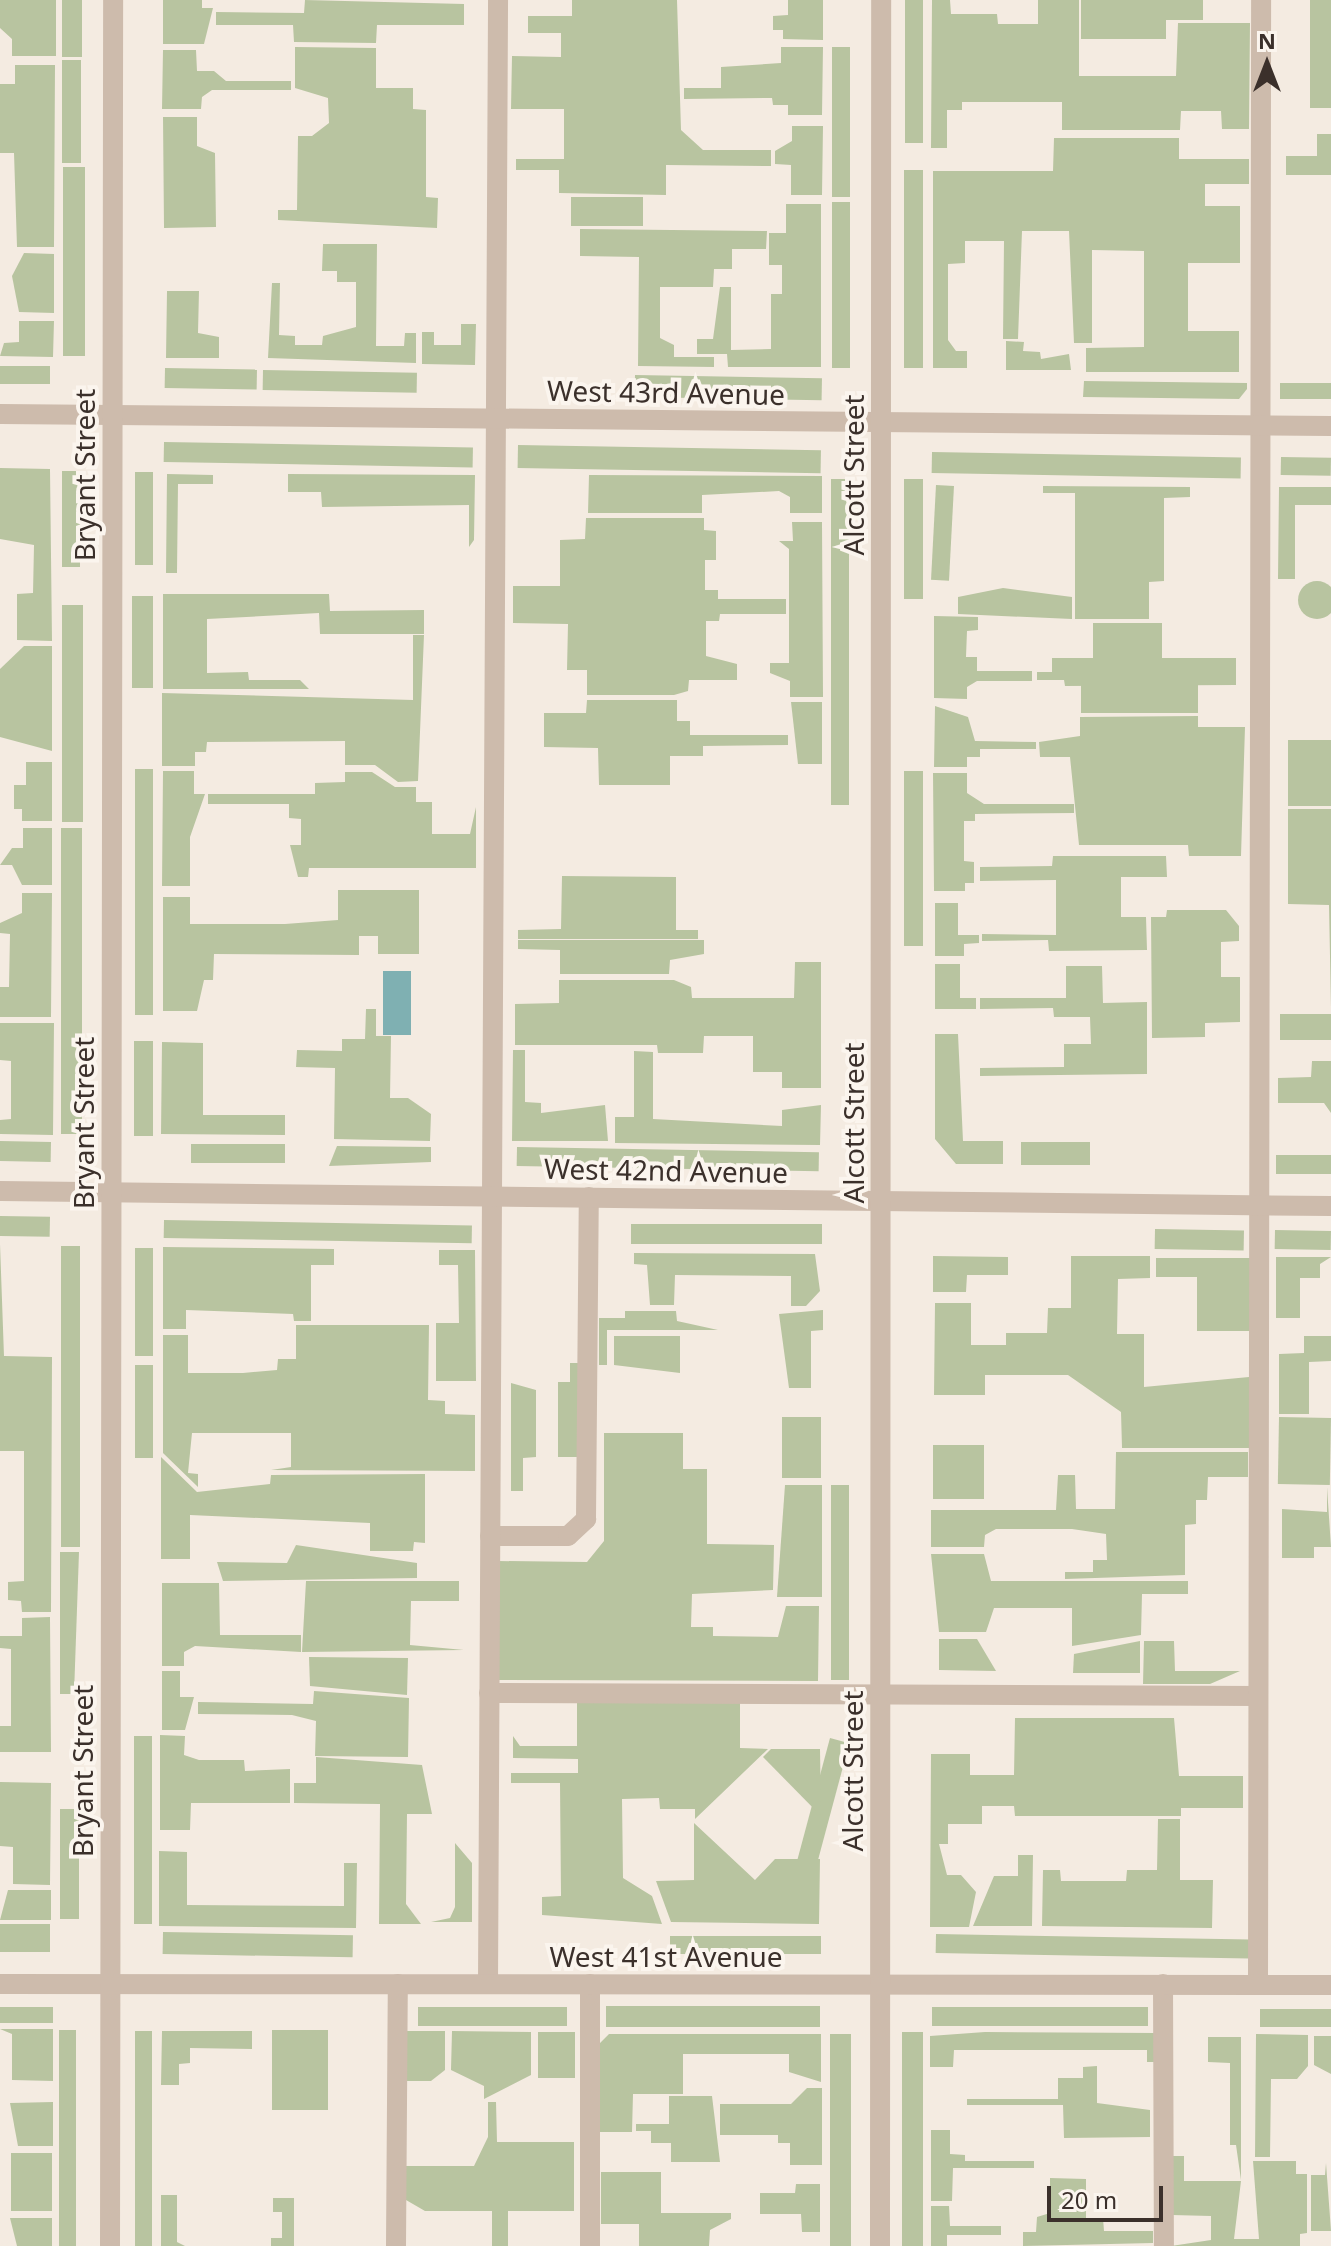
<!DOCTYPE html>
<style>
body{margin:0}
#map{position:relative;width:1331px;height:2246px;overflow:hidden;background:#f4ebe1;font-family:"Noto Sans",sans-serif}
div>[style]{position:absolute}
.green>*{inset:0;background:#b8c4a0;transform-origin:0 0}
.round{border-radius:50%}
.water>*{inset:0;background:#7fb0b2;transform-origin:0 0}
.service>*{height:20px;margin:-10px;padding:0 10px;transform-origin:10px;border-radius:10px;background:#cdbbac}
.minor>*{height:20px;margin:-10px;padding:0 10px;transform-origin:10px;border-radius:10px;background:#cdbbac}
span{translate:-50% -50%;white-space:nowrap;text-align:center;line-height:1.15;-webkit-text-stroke:8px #fbf5ee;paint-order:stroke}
.street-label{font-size:28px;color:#3b302b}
.north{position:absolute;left:1227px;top:24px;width:80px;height:80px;-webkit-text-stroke:6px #fbf5ee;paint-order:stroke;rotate:0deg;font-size:22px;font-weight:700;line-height:32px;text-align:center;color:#3b302b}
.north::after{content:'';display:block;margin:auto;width:28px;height:36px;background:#3b302b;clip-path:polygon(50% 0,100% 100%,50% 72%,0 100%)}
.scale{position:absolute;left:1047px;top:2186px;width:116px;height:36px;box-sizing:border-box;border:4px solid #3b302b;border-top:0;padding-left:10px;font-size:24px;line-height:28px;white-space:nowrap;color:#3b302b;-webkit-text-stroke:6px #fbf5ee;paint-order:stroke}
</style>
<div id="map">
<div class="green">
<div style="clip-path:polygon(0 0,56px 0,56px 56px,12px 56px,12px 39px,0 28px)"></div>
<div style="left:62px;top:0;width:20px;height:57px"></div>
<div style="clip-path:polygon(163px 0,202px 0,202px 8px,213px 8px,204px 44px,163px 44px)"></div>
<div style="clip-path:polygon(305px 0,464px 4px,464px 25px,377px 25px,376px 43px,294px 42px,293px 25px,216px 25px,216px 12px,304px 13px)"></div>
<div style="clip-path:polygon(572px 0,677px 0,681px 130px,703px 150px,771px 150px,771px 166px,666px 165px,666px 195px,559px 193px,559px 170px,516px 170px,516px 159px,564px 159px,564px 109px,511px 109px,512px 56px,561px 57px,561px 33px,528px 33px,528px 16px,572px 16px)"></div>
<div style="clip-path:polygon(788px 0,823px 0,823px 40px,783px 39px,783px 30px,773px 30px,773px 16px,788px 15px)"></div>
<div style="left:905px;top:0;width:18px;height:143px"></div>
<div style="clip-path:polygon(932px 0,950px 0,951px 14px,997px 14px,998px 24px,1038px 24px,1038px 0,1079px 0,1079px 76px,1176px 76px,1178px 23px,1250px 23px,1249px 129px,1222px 129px,1221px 111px,1181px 111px,1180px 130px,1062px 130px,1062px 102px,962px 102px,962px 110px,947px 110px,947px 148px,931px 148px)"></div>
<div style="clip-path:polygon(1081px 0,1203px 0,1203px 20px,1166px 20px,1166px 39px,1081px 39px)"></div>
<div style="left:1310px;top:0;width:21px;height:108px"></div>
<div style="clip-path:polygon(295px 47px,376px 48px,376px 88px,413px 88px,413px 109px,426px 110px,426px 197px,438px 198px,437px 228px,278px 220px,278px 210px,297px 210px,298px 136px,312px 136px,329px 123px,328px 98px,295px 88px)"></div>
<div style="clip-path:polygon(781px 47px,823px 47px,822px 115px,788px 115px,788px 105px,773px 105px,772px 98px,684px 99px,684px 88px,721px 88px,721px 67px,781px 63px)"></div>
<div style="left:832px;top:47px;width:18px;height:150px"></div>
<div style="clip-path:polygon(163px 50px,196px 50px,197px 71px,214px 71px,226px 81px,291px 81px,291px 90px,212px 90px,202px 97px,201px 109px,162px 109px)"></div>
<div style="left:62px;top:60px;width:19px;height:103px"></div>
<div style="clip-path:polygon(15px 65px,55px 65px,54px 247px,17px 247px,14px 153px,0 153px,0 84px,15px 84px)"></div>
<div style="clip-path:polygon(163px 117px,197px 117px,197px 146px,215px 153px,216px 227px,164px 228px)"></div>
<div style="clip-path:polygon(792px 126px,823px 126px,822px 195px,791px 195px,791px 165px,775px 164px,775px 151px,792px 141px)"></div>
<div style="clip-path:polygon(1317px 134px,1331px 134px,1331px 175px,1286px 175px,1286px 156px,1317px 156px)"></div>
<div style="clip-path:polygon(1054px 138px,1179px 138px,1179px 159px,1249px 159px,1249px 184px,1205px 184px,1205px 206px,1240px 206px,1240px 263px,1188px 263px,1188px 331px,1239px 331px,1239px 372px,1086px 372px,1086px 348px,1144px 347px,1144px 251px,1092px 250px,1092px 343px,1074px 343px,1069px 231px,1022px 231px,1018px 339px,1003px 339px,1004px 241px,965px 241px,965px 263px,948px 264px,948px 340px,956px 351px,967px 351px,967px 368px,933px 368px,933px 171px,1053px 171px)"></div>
<div style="left:63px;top:167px;width:22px;height:189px"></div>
<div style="left:923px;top:170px;width:198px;height:19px;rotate:90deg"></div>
<div style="left:643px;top:197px;width:29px;height:72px;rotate:90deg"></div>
<div style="left:832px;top:202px;width:18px;height:166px"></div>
<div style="clip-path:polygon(786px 204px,821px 204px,821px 367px,728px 367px,727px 354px,697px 354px,697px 339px,713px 339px,720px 287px,731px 287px,731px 350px,771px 349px,771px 294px,782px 294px,782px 265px,769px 265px,769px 233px,786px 233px)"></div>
<div style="clip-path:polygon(580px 229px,767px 231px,766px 249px,732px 249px,732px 269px,714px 269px,713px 287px,660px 287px,660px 338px,674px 345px,674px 357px,714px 357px,714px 367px,638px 366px,639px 257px,580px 256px)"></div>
<div style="clip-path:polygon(323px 244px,377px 244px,376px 346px,404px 346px,405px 333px,416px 333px,416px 363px,268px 358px,272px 283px,280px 283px,279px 335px,295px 336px,295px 345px,322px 345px,323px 336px,356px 327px,356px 282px,337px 282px,337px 271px,322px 271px)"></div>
<div style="clip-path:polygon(24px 253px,54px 254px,54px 313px,19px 312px,12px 276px)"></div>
<div style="clip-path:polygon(167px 291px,199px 291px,198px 333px,219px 337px,219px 358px,166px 358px)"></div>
<div style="clip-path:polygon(19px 321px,54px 321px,53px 357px,0 356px,4px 343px,19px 342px)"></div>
<div style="clip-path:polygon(461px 324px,476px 324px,475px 365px,422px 364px,422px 332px,434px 332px,434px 345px,461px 345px)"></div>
<div style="clip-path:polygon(1006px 341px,1024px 342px,1023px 351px,1040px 352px,1041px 359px,1069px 354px,1071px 370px,1006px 370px)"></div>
<div style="left:0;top:366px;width:50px;height:18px"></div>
<div style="left:165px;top:368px;width:92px;height:20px;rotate:1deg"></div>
<div style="left:263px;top:370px;width:154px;height:20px;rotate:1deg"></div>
<div style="left:635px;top:375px;width:187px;height:22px;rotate:1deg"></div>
<div style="clip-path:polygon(1084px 381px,1247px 383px,1247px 389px,1239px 399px,1083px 397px)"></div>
<div style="left:1280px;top:383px;width:51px;height:16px"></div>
<div style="left:164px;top:442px;width:309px;height:20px;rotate:1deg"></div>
<div style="left:518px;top:445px;width:303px;height:23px;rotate:1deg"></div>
<div style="left:932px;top:452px;width:309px;height:21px;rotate:1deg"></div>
<div style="left:1281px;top:457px;width:50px;height:18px;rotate:1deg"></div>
<div style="clip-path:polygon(0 468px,50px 469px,52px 641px,17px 640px,17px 594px,33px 593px,34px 545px,0 539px)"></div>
<div style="left:62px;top:471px;width:18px;height:96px"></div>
<div style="left:135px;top:472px;width:18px;height:93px"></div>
<div style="clip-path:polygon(167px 474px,213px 475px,213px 484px,178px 484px,177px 573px,166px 573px)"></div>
<div style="clip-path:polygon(288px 474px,475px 475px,474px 540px,469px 547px,469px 505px,322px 507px,321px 492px,288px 492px)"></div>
<div style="clip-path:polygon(589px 475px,822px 476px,822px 513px,790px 513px,790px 497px,779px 491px,702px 495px,702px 513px,588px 513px)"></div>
<div style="left:831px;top:479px;width:18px;height:326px"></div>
<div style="left:904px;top:479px;width:19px;height:120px"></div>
<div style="left:936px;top:485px;width:18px;height:95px;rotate:3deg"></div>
<div style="clip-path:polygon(1043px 486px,1190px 487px,1190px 497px,1164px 498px,1164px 581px,1149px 582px,1149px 619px,1075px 619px,1075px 493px,1043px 493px)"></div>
<div style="clip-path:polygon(1279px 487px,1331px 487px,1331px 505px,1295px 505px,1295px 579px,1278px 579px)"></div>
<div style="clip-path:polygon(586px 518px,704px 518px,704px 530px,716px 531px,716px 560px,705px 560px,705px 590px,718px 590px,718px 599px,786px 599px,786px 614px,720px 614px,719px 621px,706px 621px,706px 656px,737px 664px,737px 680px,689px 680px,688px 691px,674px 695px,587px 695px,587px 670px,567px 670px,568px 624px,513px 623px,513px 586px,560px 586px,560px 540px,585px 539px)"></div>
<div style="clip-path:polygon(792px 522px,822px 522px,823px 697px,790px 697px,790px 681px,770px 673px,770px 663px,789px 663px,789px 549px,779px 541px,793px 541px)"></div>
<div class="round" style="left:1298px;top:581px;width:38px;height:38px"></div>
<div style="clip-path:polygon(1003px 588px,1072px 597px,1072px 619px,958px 614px,958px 597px)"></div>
<div style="clip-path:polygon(163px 594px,329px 594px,330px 611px,424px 610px,424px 634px,320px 634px,319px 613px,207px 619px,207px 673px,248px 672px,249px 680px,300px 680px,309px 689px,163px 689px)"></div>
<div style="left:153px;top:596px;width:92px;height:21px;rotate:90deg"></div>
<div style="left:62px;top:605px;width:21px;height:217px"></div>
<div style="clip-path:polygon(934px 616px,978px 617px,978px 630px,967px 631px,966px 657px,977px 657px,977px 671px,1032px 671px,1032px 681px,977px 681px,967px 687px,967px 699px,934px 698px)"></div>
<div style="clip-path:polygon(1093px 623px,1162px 623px,1162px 658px,1236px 658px,1236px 685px,1065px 686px,1064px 680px,1037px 680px,1037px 672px,1052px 672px,1052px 658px,1093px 658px)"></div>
<div style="clip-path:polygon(413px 635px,424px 635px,418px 781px,398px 782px,375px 765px,345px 765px,345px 741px,207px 742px,206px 752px,195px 752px,195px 766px,162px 766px,162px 693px,413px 700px)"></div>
<div style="clip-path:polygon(24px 646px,52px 646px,52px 751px,0 737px,0 669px)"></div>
<div style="left:1081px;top:684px;width:117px;height:29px"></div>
<div style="clip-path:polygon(587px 700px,677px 700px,677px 721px,690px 721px,690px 735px,788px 735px,788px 745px,703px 746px,703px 756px,670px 756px,670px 785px,599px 785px,598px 748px,544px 747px,544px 713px,586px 713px)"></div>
<div style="clip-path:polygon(791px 702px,822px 702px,822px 764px,798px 764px)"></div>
<div style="clip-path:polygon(935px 706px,968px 717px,975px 741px,1036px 742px,1036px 749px,980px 749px,980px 757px,967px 757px,967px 767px,934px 767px)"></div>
<div style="clip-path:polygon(1198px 716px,1198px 727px,1245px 727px,1241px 856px,1189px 856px,1188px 845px,1079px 845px,1070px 757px,1040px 757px,1039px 742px,1080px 736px,1080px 717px)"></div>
<div style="left:1288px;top:740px;width:43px;height:66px"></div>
<div style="clip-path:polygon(26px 762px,52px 762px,52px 821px,22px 821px,22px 809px,14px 809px,14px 785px,26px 785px)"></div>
<div style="left:135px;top:769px;width:18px;height:246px"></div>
<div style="clip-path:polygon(163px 771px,194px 771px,194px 794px,205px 794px,190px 837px,190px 886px,162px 886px)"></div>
<div style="left:904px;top:771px;width:19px;height:175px"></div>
<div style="clip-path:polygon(345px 772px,372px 772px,395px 787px,416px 787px,416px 802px,432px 802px,432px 834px,470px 834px,476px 807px,476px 868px,309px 868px,308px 877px,298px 877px,290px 845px,301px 845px,301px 819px,289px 818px,289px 804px,208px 804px,208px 794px,315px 794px,315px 783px,345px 782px)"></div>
<div style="clip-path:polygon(933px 773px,967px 773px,967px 793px,984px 804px,1074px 804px,1074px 813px,975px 814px,975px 821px,964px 821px,964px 861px,974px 862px,974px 883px,965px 883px,965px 891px,934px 891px)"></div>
<div style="clip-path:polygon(1288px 809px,1331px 809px,1331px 1008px,1329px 905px,1288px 904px)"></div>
<div style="clip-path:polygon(23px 828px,52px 828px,52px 885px,22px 885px,12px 865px,0 865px,12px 848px,23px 848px)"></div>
<div style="left:61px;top:828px;width:21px;height:306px"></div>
<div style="clip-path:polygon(1053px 856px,1166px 856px,1167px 877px,1121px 877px,1121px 917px,1146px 917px,1147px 950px,1049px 951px,1048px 940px,982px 941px,982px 934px,1056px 935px,1056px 880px,980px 881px,980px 867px,1052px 866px)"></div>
<div style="clip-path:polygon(562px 876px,676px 877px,676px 930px,698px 930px,698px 939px,518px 939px,518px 930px,561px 929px)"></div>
<div style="clip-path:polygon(338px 890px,419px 890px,419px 954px,378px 954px,378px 936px,359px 936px,359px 955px,214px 954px,213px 980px,204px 980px,197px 1011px,163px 1011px,163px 897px,190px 897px,190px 924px,285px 924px,338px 920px)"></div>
<div style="clip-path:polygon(22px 893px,52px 893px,51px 1017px,0 1017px,0 987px,9px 987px,10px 934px,0 933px,0 923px,22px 913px)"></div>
<div style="clip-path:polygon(935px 903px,958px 903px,958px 935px,979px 935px,979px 943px,964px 944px,964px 956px,935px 956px)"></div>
<div style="clip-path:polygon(1167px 910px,1226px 910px,1239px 926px,1239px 941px,1221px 942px,1221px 977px,1240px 977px,1240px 1022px,1205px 1023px,1205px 1037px,1152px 1038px,1151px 917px,1166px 917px)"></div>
<div style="clip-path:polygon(518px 940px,704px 940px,704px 954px,670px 960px,669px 974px,560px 974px,560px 950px,518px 949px)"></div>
<div style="clip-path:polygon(795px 962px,821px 962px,821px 1088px,782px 1088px,782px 1072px,753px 1072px,753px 1036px,704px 1036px,703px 1053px,658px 1053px,657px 1045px,515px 1045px,515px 1004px,559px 1003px,559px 980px,674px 980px,691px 987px,692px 998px,794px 998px)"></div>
<div style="clip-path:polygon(935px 964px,960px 964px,960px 998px,976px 998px,976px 1009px,935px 1009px)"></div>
<div style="clip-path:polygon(1066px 966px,1102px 966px,1103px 1003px,1147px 1002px,1147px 1074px,980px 1076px,980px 1068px,1064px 1067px,1064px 1044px,1091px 1044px,1090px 1017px,1054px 1017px,1053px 1008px,980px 1009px,980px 998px,1066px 998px)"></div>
<div style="clip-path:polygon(366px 1009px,376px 1009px,376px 1036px,391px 1036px,390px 1098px,408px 1098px,431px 1114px,430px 1141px,334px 1139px,335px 1068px,296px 1067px,297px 1050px,342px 1051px,342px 1039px,365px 1039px)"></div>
<div style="left:1280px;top:1014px;width:51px;height:26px"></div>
<div style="clip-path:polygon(0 1023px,54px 1023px,53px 1135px,0 1134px,0 1120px,11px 1119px,11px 1061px,0 1060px)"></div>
<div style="clip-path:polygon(935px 1034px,958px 1034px,963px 1141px,1003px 1141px,1003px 1164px,956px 1164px,935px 1139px)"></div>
<div style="left:153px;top:1041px;width:95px;height:19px;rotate:90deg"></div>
<div style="clip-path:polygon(162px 1042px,203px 1043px,203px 1115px,285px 1115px,285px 1135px,161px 1134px)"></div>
<div style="clip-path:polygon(513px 1050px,525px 1050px,525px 1102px,541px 1103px,541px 1113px,605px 1105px,608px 1141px,512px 1141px)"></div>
<div style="clip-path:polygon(634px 1051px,653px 1052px,653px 1119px,782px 1126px,782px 1110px,821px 1105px,820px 1145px,615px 1143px,615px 1117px,634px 1117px)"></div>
<div style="clip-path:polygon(1312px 1061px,1331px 1061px,1331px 1113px,1324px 1103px,1278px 1103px,1278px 1078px,1311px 1077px)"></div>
<div style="left:0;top:1141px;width:51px;height:20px;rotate:1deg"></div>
<div style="left:1021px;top:1142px;width:69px;height:23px"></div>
<div style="left:191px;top:1144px;width:94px;height:19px"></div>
<div style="clip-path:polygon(337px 1146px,431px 1147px,431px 1162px,329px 1166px)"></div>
<div style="left:517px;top:1147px;width:302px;height:19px;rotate:1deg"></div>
<div style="left:1276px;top:1155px;width:55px;height:19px"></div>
<div style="left:0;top:1216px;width:50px;height:20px;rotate:1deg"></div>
<div style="left:164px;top:1220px;width:308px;height:18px;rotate:1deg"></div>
<div style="left:631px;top:1224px;width:191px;height:20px"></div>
<div style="left:1155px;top:1229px;width:89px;height:20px;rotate:1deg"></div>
<div style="left:1275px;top:1230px;width:56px;height:19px;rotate:1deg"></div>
<div style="clip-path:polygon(0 1244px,4px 1356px,52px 1357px,51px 1612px,22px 1612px,21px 1601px,8px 1600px,8px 1582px,24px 1581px,24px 1451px,0 1451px)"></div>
<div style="left:61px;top:1246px;width:19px;height:301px"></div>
<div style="clip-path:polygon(163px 1247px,334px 1249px,334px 1265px,311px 1265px,311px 1321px,294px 1321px,293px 1314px,186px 1310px,186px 1329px,163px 1329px)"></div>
<div style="left:135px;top:1248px;width:18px;height:108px"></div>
<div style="clip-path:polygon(439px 1250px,475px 1250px,476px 1381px,436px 1381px,436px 1323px,459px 1323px,458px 1265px,439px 1265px)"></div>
<div style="clip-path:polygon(634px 1253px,815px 1254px,820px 1291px,806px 1306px,791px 1306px,791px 1276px,675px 1275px,674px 1305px,650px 1305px,647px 1265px,634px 1264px)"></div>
<div style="clip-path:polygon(933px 1256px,1008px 1257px,1008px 1275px,967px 1275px,966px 1292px,933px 1292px)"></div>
<div style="clip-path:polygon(1071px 1256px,1150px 1256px,1150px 1278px,1118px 1279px,1117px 1334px,1144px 1334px,1144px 1387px,1249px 1377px,1249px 1448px,1122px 1448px,1121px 1412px,1068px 1375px,985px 1375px,985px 1395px,934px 1395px,935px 1303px,971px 1303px,971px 1345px,1006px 1345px,1006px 1333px,1047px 1333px,1048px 1308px,1071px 1308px)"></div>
<div style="clip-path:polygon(1276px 1257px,1331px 1257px,1320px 1264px,1320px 1278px,1300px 1278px,1300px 1318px,1276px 1318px)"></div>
<div style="clip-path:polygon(1156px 1258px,1256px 1258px,1256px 1331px,1197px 1331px,1197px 1277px,1156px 1277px)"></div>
<div style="clip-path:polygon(823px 1310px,823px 1330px,811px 1331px,811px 1388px,789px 1388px,779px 1314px)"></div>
<div style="clip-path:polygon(625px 1311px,676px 1311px,677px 1321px,718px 1330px,607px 1330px,607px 1365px,599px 1365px,599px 1318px,625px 1318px)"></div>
<div style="clip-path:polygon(296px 1325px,429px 1325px,428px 1400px,445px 1401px,445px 1414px,475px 1415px,475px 1471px,271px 1470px,291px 1467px,291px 1433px,192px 1433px,188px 1473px,198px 1474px,198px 1487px,163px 1453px,163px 1335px,188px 1335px,188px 1373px,243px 1373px,277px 1370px,278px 1359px,296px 1359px)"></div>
<div style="clip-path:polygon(614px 1336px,680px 1336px,680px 1373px,614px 1365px)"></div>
<div style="clip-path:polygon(1304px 1336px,1331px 1336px,1331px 1361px,1309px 1362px,1309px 1414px,1279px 1414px,1279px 1354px,1304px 1353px)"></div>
<div style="clip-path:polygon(570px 1363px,581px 1363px,581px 1457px,558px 1457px,558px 1382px,570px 1382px)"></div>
<div style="left:135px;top:1365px;width:18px;height:93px"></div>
<div style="clip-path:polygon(511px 1383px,536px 1390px,536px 1457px,523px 1458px,523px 1491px,511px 1491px)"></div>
<div style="left:782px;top:1417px;width:39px;height:61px"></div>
<div style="left:1279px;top:1417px;width:52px;height:67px;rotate:1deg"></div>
<div style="clip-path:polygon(604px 1433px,683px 1433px,683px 1469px,707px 1469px,707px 1544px,774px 1545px,773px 1590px,692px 1594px,691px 1627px,713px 1627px,713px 1636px,778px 1637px,786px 1606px,819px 1606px,818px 1681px,498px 1680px,498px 1561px,587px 1562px,604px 1541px)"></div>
<div style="left:933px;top:1445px;width:51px;height:54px"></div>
<div style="clip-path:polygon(1116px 1452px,1248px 1452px,1248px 1477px,1208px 1477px,1207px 1500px,1196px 1500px,1196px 1524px,1185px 1525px,1185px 1575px,1065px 1579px,1065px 1572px,1093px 1572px,1093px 1560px,1107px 1560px,1106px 1534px,1072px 1529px,996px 1529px,985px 1535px,984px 1547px,931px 1547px,931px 1510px,1056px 1510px,1058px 1475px,1075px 1475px,1076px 1509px,1115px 1509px)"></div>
<div style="clip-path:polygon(161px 1457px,197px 1492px,270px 1484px,271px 1475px,425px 1474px,425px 1543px,414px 1542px,413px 1551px,370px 1551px,370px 1523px,190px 1515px,190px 1559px,161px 1559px)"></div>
<div style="clip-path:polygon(785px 1485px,822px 1485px,822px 1597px,777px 1597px)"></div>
<div style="left:831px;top:1485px;width:18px;height:195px"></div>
<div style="clip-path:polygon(1327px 1487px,1331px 1547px,1314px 1547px,1314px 1558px,1282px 1558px,1282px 1509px,1327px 1512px)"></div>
<div style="clip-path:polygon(296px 1545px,417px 1563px,417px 1578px,223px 1581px,217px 1562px,287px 1563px)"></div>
<div style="clip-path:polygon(60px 1552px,79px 1552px,74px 1694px,60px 1694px)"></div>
<div style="clip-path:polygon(931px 1554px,984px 1554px,991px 1581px,1188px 1581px,1188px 1594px,1142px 1594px,1141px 1635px,1072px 1646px,1072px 1608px,994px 1608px,986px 1632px,939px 1632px)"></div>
<div style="clip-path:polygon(306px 1581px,459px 1581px,459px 1601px,411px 1601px,410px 1645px,464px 1650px,302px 1652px)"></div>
<div style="clip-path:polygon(162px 1583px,219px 1583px,220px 1635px,301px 1635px,301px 1652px,195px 1646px,184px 1652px,184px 1666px,162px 1666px)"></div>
<div style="clip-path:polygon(50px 1617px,51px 1752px,0 1752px,0 1726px,11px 1726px,11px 1649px,0 1648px,0 1636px,22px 1636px,22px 1618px)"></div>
<div style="clip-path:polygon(939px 1639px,977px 1639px,996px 1671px,939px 1670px)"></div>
<div style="clip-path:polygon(1140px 1641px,1140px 1673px,1073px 1673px,1074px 1654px)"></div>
<div style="clip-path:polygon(1144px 1641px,1174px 1641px,1175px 1671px,1240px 1671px,1210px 1684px,1143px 1684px)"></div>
<div style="clip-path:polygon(309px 1657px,408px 1658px,407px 1695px,310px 1686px)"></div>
<div style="clip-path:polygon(162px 1671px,180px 1671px,180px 1697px,194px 1697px,185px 1730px,162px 1730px)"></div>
<div style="clip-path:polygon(314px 1691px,409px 1698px,408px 1757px,315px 1756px,316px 1721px,292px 1715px,198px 1714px,198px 1702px,313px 1704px)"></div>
<div style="clip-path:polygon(740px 1700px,740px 1748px,768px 1749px,695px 1819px,695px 1809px,660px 1809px,659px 1798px,622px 1799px,623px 1878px,652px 1896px,662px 1924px,542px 1915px,542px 1897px,561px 1896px,560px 1783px,511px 1783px,511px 1773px,578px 1773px,578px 1759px,513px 1758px,513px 1736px,520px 1746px,577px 1746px,577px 1701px)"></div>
<div style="clip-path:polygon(1015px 1718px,1174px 1718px,1179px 1776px,1243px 1776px,1243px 1808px,1181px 1808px,1181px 1816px,1015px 1816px,1014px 1806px,982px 1806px,982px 1824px,948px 1824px,948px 1844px,939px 1844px,947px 1875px,961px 1875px,976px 1892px,969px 1927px,930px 1927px,931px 1754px,970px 1754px,970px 1775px,1014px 1775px)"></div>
<div style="clip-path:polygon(160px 1735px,185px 1736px,184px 1755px,199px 1760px,244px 1760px,245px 1771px,290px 1769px,290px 1803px,191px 1803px,190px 1830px,160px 1830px)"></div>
<div style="left:134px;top:1736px;width:18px;height:188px"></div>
<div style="left:830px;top:1738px;width:20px;height:186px;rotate:15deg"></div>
<div style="clip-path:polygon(771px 1749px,820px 1749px,821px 1816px,763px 1757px)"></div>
<div style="clip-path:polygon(316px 1757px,422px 1765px,432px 1814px,407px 1814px,406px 1904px,421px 1924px,379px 1924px,380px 1804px,294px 1803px,294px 1783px,316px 1783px)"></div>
<div style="clip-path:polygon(0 1782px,51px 1783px,50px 1885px,13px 1884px,13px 1847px,0 1846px)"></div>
<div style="left:60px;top:1809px;width:19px;height:110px"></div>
<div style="clip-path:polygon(1158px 1819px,1180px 1819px,1180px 1880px,1213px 1880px,1212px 1928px,1042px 1926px,1043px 1870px,1060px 1870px,1061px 1881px,1126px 1881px,1127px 1870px,1157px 1870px)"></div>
<div style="clip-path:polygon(694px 1823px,755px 1880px,775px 1859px,820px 1859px,819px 1924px,671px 1922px,656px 1881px,694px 1880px)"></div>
<div style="clip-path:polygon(455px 1843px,472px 1863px,472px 1922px,431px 1922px,450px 1918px,455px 1907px)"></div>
<div style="clip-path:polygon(159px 1851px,187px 1852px,187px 1905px,344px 1906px,344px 1863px,357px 1863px,356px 1928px,159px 1926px)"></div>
<div style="clip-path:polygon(1018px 1855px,1033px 1855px,1032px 1926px,973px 1926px,994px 1876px,1018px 1876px)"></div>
<div style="clip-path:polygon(8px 1890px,51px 1890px,51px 1920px,0 1920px)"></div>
<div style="left:0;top:1924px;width:50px;height:28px"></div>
<div style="left:163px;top:1932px;width:190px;height:22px;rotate:1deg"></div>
<div style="left:936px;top:1934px;width:314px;height:19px;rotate:1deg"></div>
<div style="left:670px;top:1936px;width:151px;height:18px"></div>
<div style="left:606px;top:2006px;width:214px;height:21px"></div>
<div style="left:0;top:2007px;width:53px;height:16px"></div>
<div style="left:418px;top:2007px;width:149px;height:19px"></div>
<div style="left:932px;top:2007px;width:216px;height:19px"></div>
<div style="left:1260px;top:2009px;width:71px;height:18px"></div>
<div style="clip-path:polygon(0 2029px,53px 2029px,53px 2081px,12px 2080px,12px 2034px)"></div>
<div style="left:59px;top:2030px;width:17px;height:216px"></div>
<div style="left:272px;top:2030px;width:56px;height:80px"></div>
<div style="left:135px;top:2031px;width:17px;height:215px"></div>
<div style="clip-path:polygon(162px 2031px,252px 2031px,252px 2049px,190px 2048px,190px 2063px,179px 2064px,179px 2085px,161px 2085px)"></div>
<div style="clip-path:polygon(406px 2031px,445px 2031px,445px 2070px,431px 2081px,406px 2081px)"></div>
<div style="clip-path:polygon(452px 2031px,531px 2032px,531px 2075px,484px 2099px,484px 2086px,451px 2070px)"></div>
<div style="left:538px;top:2032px;width:37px;height:46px"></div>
<div style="left:902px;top:2032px;width:21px;height:214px"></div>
<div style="clip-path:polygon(985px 2032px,1155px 2033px,1155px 2062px,1147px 2062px,1147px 2050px,954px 2050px,953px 2067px,930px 2067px,930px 2036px)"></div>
<div style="clip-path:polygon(609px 2034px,821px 2034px,821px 2082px,789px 2072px,789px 2054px,683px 2054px,683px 2094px,633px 2094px,632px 2132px,597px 2132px,597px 2046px)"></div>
<div style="left:830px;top:2034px;width:21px;height:212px"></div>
<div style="clip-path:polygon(1256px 2034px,1308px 2035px,1308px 2066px,1297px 2079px,1271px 2079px,1270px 2157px,1255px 2157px)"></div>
<div style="clip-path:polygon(1314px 2036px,1331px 2036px,1331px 2074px,1314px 2065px)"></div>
<div style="clip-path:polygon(1208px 2037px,1241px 2037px,1241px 2180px,1236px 2145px,1230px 2145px,1230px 2063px,1208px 2062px)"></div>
<div style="clip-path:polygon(1097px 2066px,1097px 2103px,1150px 2110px,1150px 2137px,1064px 2138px,1063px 2105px,967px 2105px,967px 2099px,1058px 2099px,1058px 2078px,1083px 2078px,1083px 2067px)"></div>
<div style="clip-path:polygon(807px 2088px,822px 2088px,822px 2165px,790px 2165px,790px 2143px,778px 2143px,778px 2135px,720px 2135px,720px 2104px,791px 2104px)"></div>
<div style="clip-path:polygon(669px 2096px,712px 2096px,720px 2162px,671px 2162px,671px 2143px,651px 2143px,651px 2131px,636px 2131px,636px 2124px,669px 2124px)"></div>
<div style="clip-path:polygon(53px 2102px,53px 2146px,18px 2146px,10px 2103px)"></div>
<div style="clip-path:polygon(488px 2102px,496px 2102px,497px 2142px,574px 2142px,574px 2211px,508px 2211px,508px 2246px,492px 2246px,492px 2211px,425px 2211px,406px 2200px,406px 2166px,474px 2166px,488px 2137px)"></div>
<div style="clip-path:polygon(931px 2130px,950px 2130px,950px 2154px,965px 2155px,965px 2161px,1034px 2161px,1034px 2168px,953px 2168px,952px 2201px,931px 2201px)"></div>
<div style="left:11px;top:2153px;width:41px;height:58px"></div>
<div style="clip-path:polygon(1172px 2156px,1184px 2156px,1184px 2181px,1241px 2181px,1234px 2239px,1259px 2239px,1253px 2161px,1296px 2161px,1296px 2174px,1307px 2174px,1307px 2233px,1300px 2234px,1300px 2246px,1171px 2246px,1211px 2240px,1211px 2216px,1172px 2215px)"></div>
<div style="clip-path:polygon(1326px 2163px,1331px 2231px,1311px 2231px,1311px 2175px,1325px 2175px)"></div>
<div style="clip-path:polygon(601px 2172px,661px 2172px,661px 2213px,731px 2213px,731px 2219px,710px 2230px,709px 2246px,639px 2246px,639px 2224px,601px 2224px)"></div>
<div style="clip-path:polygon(1050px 2178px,1086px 2179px,1086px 2218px,1103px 2218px,1104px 2231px,1153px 2231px,1153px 2243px,1023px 2246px,1023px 2232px,1036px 2232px,1037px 2217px,1050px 2213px)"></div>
<div style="clip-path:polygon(796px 2184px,820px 2184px,820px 2232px,802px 2232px,801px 2214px,760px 2214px,760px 2193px,795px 2193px)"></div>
<div style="clip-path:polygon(161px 2195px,177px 2195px,177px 2242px,185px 2246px,161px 2246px)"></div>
<div style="clip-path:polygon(273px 2198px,294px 2198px,294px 2246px,271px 2246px,271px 2238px,282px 2238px,282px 2212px,273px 2212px)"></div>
<div style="clip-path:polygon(931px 2206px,949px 2206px,950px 2226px,1001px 2226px,1001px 2235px,947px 2235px,947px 2246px,931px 2246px)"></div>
<div style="clip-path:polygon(10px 2218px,52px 2218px,52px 2246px,17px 2246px)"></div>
</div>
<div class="water">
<div style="left:383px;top:971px;width:28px;height:64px"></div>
</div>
<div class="service">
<div style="left:490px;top:1536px;width:78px"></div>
<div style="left:568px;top:1536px;width:25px;rotate:-43deg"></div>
<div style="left:586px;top:1519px;width:322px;rotate:-89.5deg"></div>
<div style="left:489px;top:1693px;width:769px;rotate:0.22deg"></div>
<div style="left:488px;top:1984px;width:1984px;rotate:-89.71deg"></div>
<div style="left:590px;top:1984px;width:262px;rotate:90deg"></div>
<div style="left:1163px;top:1984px;width:262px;rotate:89.8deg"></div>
<div style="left:1258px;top:1984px;width:1984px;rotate:-89.91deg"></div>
<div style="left:396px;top:2246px;width:262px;rotate:-89.6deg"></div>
</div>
<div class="minor">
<div style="left:0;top:414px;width:1331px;rotate:0.52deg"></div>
<div style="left:0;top:1191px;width:1331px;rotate:0.65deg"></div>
<div style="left:0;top:1984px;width:1331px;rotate:0.04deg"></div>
<div style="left:110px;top:2246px;width:2246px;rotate:-89.92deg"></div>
<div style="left:880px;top:2246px;width:2246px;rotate:-89.97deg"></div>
</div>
<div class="street-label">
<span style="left:666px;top:392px;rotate:1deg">West 43rd Avenue</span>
<span style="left:84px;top:475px;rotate:-90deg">Bryant Street</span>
<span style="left:853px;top:475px;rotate:-90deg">Alcott Street</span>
<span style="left:83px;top:1123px;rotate:-90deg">Bryant Street</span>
<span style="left:853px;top:1123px;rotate:-90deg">Alcott Street</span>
<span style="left:666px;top:1170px;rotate:1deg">West 42nd Avenue</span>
<span style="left:82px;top:1771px;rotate:-90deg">Bryant Street</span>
<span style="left:852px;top:1771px;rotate:-90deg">Alcott Street</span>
<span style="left:666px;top:1956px">West 41st Avenue</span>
</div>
<div class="north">N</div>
<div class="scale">20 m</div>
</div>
